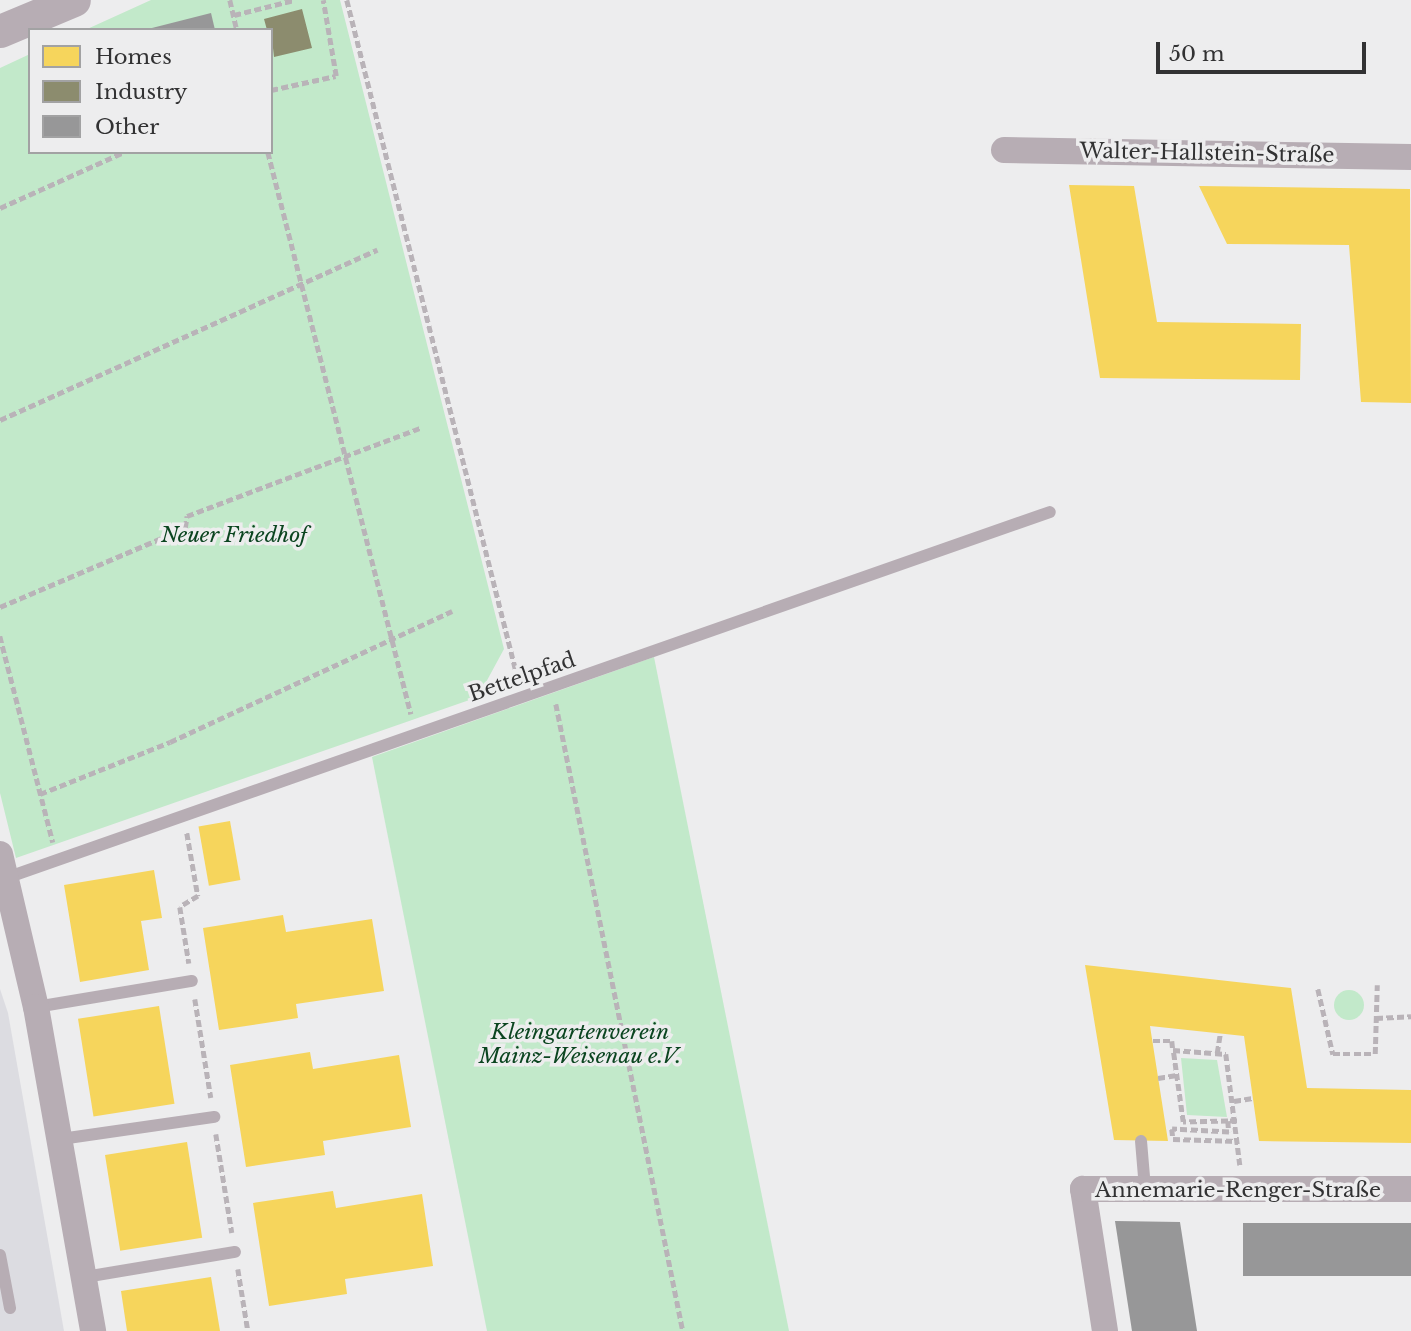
<!DOCTYPE html>
<meta charset="utf-8">
<style>
body{margin:0}
#map{position:relative;width:1411px;height:1331px;overflow:hidden;background:#ededee;font-family:"Libre Baskerville",serif}
div>[style]{position:absolute}
.built>*{inset:0;background:#dcdce1}
.green>*{inset:0;background:#c2e9ca}
.round{border-radius:50%}
.homes>*{inset:0;background:#f6d55c;transform-origin:0 0}
.industry>*{inset:0;background:#8c8c6e}
.building>*{inset:0;background:#979798;transform-origin:0 0}
.path>*{height:4.5px;margin-top:-2.25px;transform-origin:0;background:repeating-linear-gradient(90deg,#b9b3b8 0 7px,transparent 0 10.5px)}
.service>*{height:12px;margin:-6px;padding:0 6px;transform-origin:6px;border-radius:6px;background:#b7adb4}
.minor>*{height:26px;margin:-13px;padding:0 13px;transform-origin:13px;border-radius:13px;background:#b7adb4}
.tertiary>*{height:33px;margin:-16.5px;padding:0 16.5px;transform-origin:16.5px;border-radius:16.5px;background:#b7adb4}
span{translate:-50% -50%;white-space:nowrap;text-align:center;line-height:1.15;-webkit-text-stroke:7px #ededee;paint-order:stroke}
.street-label{font-size:21px;color:#323233}
.park-label{font-size:21px;color:#0b4520;font-style:italic}
.legend{position:absolute;left:28px;top:28px;width:245px;height:126px;box-sizing:border-box;background:#ededee;border:2px solid #a2a2a3;margin:0;padding:9px 12px;list-style:none;font-size:21px;color:#323233}
.legend li{display:flex;align-items:center;gap:14px;height:35px}
.legend b{width:35px;border:2px solid #a2a2a3}
.scale{position:absolute;left:1156px;top:42px;width:210px;height:32px;box-sizing:border-box;border:4px solid #323233;border-top:0;padding-left:9px;font-size:21px;line-height:24px;white-space:nowrap;color:#323233;-webkit-text-stroke:5px #ededee;paint-order:stroke}
</style>
<div id="map">
<div class="built">
<div style="clip-path:polygon(0 989px,8px 1013px,64px 1331px,0 1331px)"></div>
</div>
<div class="green">
<div style="clip-path:polygon(151px 0,340px 0,504px 649px,478px 697px,16px 858px,0 793px,0 68px,30px 54px,30px 152px,271px 152px,271px 30px,85px 30px)"></div>
<div style="clip-path:polygon(654px 657px,789px 1331px,487px 1331px,372px 757px)"></div>
<div class="round" style="left:1334px;top:990px;width:30px;height:30px"></div>
<div style="clip-path:polygon(1181px 1058px,1217px 1060px,1227px 1117px,1187px 1115px)"></div>
</div>
<div class="homes">
<div style="clip-path:polygon(1069px 185px,1134px 186px,1157px 322px,1301px 324px,1300px 380px,1100px 378px)"></div>
<div style="clip-path:polygon(1199px 186px,1410px 189px,1411px 403px,1361px 402px,1349px 245px,1227px 244px)"></div>
<div style="left:230px;top:821px;width:60px;height:32px;rotate:80deg"></div>
<div style="clip-path:polygon(154px 870px,162px 918px,141px 921px,149px 970px,80px 982px,64px 885px)"></div>
<div style="clip-path:polygon(283px 915px,286px 932px,372px 919px,384px 991px,296px 1004px,298px 1018px,219px 1030px,203px 928px)"></div>
<div style="clip-path:polygon(1085px 965px,1291px 988px,1307px 1088px,1411px 1090px,1411px 1143px,1259px 1141px,1244px 1036px,1150px 1026px,1168px 1141px,1114px 1140px)"></div>
<div style="left:159px;top:1006px;width:99px;height:82px;rotate:81deg"></div>
<div style="clip-path:polygon(310px 1052px,313px 1069px,399px 1055px,411px 1127px,323px 1141px,325px 1155px,246px 1167px,230px 1065px)"></div>
<div style="left:187px;top:1142px;width:97px;height:83px;rotate:81deg"></div>
<div style="clip-path:polygon(333px 1191px,336px 1208px,422px 1194px,433px 1266px,345px 1279px,347px 1294px,269px 1306px,253px 1203px)"></div>
<div style="clip-path:polygon(211px 1277px,220px 1331px,127px 1331px,121px 1291px)"></div>
</div>
<div class="industry">
<div style="clip-path:polygon(302px 9px,312px 48px,274px 57px,271px 30px,267px 30px,264px 19px)"></div>
</div>
<div class="building">
<div style="clip-path:polygon(211px 13px,215px 30px,148px 30px,148px 29px)"></div>
<div style="clip-path:polygon(1115px 1221px,1180px 1222px,1197px 1331px,1132px 1331px)"></div>
<div style="left:1243px;top:1223px;width:168px;height:53px"></div>
</div>
<div class="path">
<div style="left:230px;top:0;width:31px;rotate:77deg"></div>
<div style="left:347px;top:0;width:700px;rotate:75.86deg"></div>
<div style="left:234px;top:15px;width:62px;rotate:-14deg"></div>
<div style="left:271px;top:90px;width:66px;rotate:-12.2deg"></div>
<div style="left:336px;top:76px;width:77px;rotate:-99.7deg"></div>
<div style="left:268px;top:152px;width:580px;rotate:75.72deg"></div>
<div style="left:0;top:208px;width:136px;rotate:-24.3deg"></div>
<div style="left:0;top:420px;width:414px;rotate:-24.3deg"></div>
<div style="left:0;top:607px;width:201px;rotate:-23.1deg"></div>
<div style="left:185px;top:528px;width:12px;rotate:-81deg"></div>
<div style="left:187px;top:516px;width:249px;rotate:-20.7deg"></div>
<div style="left:0;top:636px;width:213px;rotate:75.6deg"></div>
<div style="left:556px;top:704px;width:640px;rotate:78.55deg"></div>
<div style="left:40px;top:794px;width:140px;rotate:-21.8deg"></div>
<div style="left:170px;top:742px;width:311px;rotate:-24.9deg"></div>
<div style="left:187px;top:833px;width:64px;rotate:80.1deg"></div>
<div style="left:198px;top:896px;width:21px;rotate:149deg"></div>
<div style="left:180px;top:907px;width:57px;rotate:80.9deg"></div>
<div style="left:1318px;top:989px;width:67px;rotate:77deg"></div>
<div style="left:1333px;top:1054px;width:42px"></div>
<div style="left:1375px;top:1054px;width:69px;rotate:-88.3deg"></div>
<div style="left:195px;top:999px;width:100px;rotate:80.8deg"></div>
<div style="left:1376px;top:1018px;width:35px;rotate:-3deg"></div>
<div style="left:1153px;top:1041px;width:19px"></div>
<div style="left:1172px;top:1041px;width:9px;rotate:84deg"></div>
<div style="left:1217px;top:1053px;width:20px;rotate:-81deg"></div>
<div style="left:1158px;top:1078px;width:19px;rotate:-9deg"></div>
<div style="left:1234px;top:1101px;width:19px;rotate:-9deg"></div>
<div style="left:1228px;top:1121px;width:45px;rotate:178.7deg"></div>
<div style="left:1183px;top:1122px;width:73px;rotate:-97.9deg"></div>
<div style="left:1173px;top:1050px;width:53px;rotate:4.3deg"></div>
<div style="left:1226px;top:1054px;width:112px;rotate:82.8deg"></div>
<div style="left:1237px;top:1121px;width:9px;rotate:180deg"></div>
<div style="left:1228px;top:1121px;width:11px;rotate:85deg"></div>
<div style="left:1229px;top:1132px;width:57px;rotate:-177deg"></div>
<div style="left:1172px;top:1129px;width:10px;rotate:84deg"></div>
<div style="left:1173px;top:1139px;width:65px;rotate:1.8deg"></div>
<div style="left:216px;top:1134px;width:100px;rotate:80.8deg"></div>
<div style="left:238px;top:1269px;width:63px;rotate:80.8deg"></div>
</div>
<div class="service">
<div style="left:6px;top:878px;width:1106px;rotate:-19.32deg"></div>
<div style="left:36px;top:1007px;width:158px;rotate:-9.5deg"></div>
<div style="left:61px;top:1139px;width:155px;rotate:-8.2deg"></div>
<div style="left:1141px;top:1141px;width:48px;rotate:85.2deg"></div>
<div style="left:0;top:1255px;width:54px;rotate:79.3deg"></div>
<div style="left:85px;top:1277px;width:152px;rotate:-9.5deg"></div>
</div>
<div class="minor">
<div style="left:1004px;top:150px;width:407px;rotate:1deg"></div>
<div style="left:0;top:854px;width:157px;rotate:76.8deg"></div>
<div style="left:36px;top:1007px;width:329px;rotate:80deg"></div>
<div style="left:1105px;top:1331px;width:144px;rotate:-98.8deg"></div>
<div style="left:1083px;top:1189px;width:328px"></div>
</div>
<div class="tertiary">
<div style="left:0;top:31px;width:80px;rotate:-22.7deg"></div>
</div>
<div class="street-label">
<span style="left:1207px;top:153px;rotate:1deg">Walter-Hallstein-Straße</span>
<span style="left:522px;top:677px;rotate:-19deg">Bettelpfad</span>
<span style="left:1238px;top:1190px">Annemarie-Renger-Straße</span>
</div>
<div class="park-label">
<span style="left:234px;top:535px">Neuer Friedhof</span>
<span style="left:580px;top:1044px">Kleingartenverein<br>Mainz-Weisenau e.V.</span>
</div>
<ul class="legend">
<li><b style="height:19px;background:#f6d55c"></b>Homes</li>
<li><b style="height:19px;background:#8c8c6e"></b>Industry</li>
<li><b style="height:19px;background:#979798"></b>Other</li>
</ul>
<div class="scale">50 m</div>
</div>
